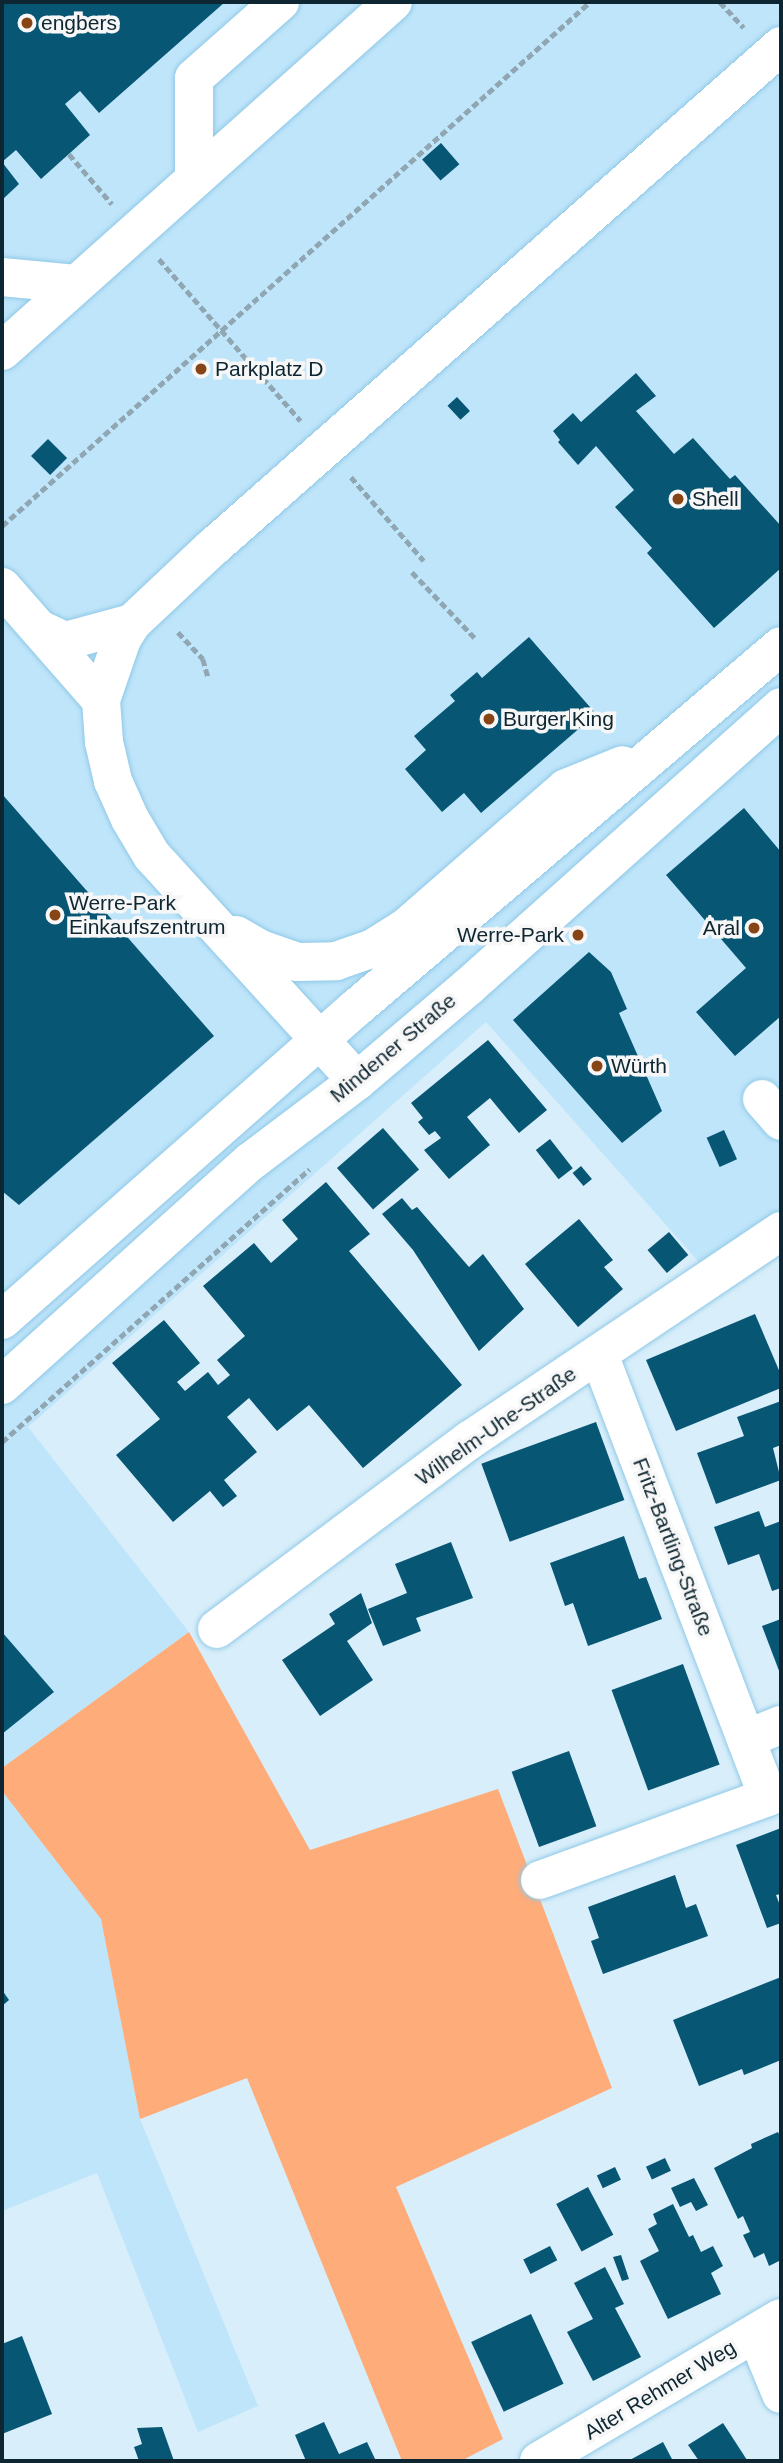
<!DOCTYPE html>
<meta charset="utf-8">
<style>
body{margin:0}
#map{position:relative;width:783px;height:2463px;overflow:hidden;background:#d8eefa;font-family:Helvetica,sans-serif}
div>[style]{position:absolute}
.built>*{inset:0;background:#bfe5fa}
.green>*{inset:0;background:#feac7a}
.building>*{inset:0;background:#075674;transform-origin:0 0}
.path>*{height:4.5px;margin-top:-2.25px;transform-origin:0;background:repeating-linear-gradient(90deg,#90a7b3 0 7px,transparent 0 10.5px)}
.roads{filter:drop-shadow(0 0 2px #90c9e7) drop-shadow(0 0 2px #90c9e7)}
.minor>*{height:38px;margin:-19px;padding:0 19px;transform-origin:19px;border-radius:19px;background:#fff}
.dots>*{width:19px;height:19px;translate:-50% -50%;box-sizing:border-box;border:4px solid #f7f7f7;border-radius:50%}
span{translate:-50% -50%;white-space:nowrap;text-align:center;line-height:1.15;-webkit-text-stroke:7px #f7f7f7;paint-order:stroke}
.poi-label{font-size:21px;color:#0e2631}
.left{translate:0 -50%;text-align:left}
.right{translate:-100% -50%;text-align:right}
.street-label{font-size:21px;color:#0e2631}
.frame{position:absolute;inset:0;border:4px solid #0e2631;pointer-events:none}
</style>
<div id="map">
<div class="built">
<div style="clip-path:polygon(2px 2px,781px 2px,781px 1217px,706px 1270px,486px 1022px,28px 1427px,189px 1632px,2px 1768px)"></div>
<div style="clip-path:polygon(2px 1791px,101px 1919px,140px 2119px,258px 2406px,198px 2432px,97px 2173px,2px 2211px)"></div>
</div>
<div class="green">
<div style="clip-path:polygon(189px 1632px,310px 1850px,498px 1789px,612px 2088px,396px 2187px,503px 2439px,461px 2461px,402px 2461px,247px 2078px,140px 2119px,101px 1919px,2px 1791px,2px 1768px)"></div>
</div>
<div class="building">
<div style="clip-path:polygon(2px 2px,225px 2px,99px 113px,80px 91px,65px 104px,90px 135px,41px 179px,16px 150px,2px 162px,19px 184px,2px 200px)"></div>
<div style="left:441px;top:143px;width:28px;height:25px;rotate:49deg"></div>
<div style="clip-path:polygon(636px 373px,656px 396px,636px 411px,674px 454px,693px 438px,730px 479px,735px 475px,781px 526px,781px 568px,714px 628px,647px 553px,652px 548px,615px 507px,634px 490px,596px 446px,578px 465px,558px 442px,560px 440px,553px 431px,573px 413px,581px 422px)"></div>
<div style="left:457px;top:397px;width:19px;height:13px;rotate:47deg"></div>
<div style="left:48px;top:439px;width:27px;height:24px;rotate:45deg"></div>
<div style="clip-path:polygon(529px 637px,596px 714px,481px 813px,464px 793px,442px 812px,405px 769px,426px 750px,414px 736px,455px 701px,450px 695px,477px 672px,482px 678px)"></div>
<div style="clip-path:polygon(2px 794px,214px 1036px,19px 1205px,2px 1191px)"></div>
<div style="clip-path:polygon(744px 808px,781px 852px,781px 1016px,735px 1056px,696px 1012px,746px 968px,666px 875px)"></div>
<div style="clip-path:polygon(589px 952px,611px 972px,627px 1009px,619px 1013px,662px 1111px,622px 1143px,513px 1020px)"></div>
<div style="clip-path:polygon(488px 1040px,547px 1110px,519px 1133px,490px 1098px,467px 1117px,490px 1145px,449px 1179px,424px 1150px,441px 1138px,435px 1131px,429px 1135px,418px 1122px,423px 1118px,411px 1103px)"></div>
<div style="left:383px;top:1128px;width:55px;height:61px;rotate:49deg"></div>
<div style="left:724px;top:1130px;width:32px;height:19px;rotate:66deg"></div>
<div style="left:550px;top:1139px;width:37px;height:18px;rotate:52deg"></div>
<div style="left:581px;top:1166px;width:17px;height:11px;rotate:50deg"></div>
<div style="clip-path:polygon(326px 1182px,370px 1234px,349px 1251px,462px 1385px,363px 1468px,309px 1405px,277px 1431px,249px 1398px,227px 1417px,257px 1452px,224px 1480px,237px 1496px,223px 1507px,210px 1491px,173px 1522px,116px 1455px,160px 1419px,112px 1363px,164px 1320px,200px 1363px,177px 1382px,185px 1391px,208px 1372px,218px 1385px,230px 1375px,217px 1360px,245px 1336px,203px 1286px,254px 1243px,271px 1263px,298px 1239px,282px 1220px)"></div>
<div style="clip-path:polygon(402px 1198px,412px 1210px,417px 1207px,469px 1267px,483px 1254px,524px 1309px,479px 1351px,413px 1250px,382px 1214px)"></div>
<div style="clip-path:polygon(579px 1219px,613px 1260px,604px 1267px,623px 1289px,578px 1327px,525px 1264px)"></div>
<div style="left:669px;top:1232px;width:30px;height:28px;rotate:50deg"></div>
<div style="clip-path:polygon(755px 1314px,781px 1375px,781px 1388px,676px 1431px,646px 1360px)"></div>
<div style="clip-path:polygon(781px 1401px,781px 1445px,773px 1448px,781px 1480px,716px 1504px,697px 1453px,744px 1436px,737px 1417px)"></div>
<div style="left:596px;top:1422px;width:83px;height:122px;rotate:70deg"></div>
<div style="clip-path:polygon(759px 1511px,765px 1527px,781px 1521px,781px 1588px,772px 1591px,759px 1554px,728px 1565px,714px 1527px)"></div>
<div style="clip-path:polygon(624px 1536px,639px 1579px,646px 1577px,662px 1619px,588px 1646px,573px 1603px,565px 1606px,550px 1563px)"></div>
<div style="clip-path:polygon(451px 1542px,473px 1598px,416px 1618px,421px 1631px,383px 1646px,368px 1609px,407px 1593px,395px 1564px)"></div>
<div style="clip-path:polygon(361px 1593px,372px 1623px,347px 1641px,373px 1680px,320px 1716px,282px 1660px,335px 1624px,329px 1614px)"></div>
<div style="clip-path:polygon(781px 1619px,781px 1676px,762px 1626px)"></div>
<div style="clip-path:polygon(2px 1632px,54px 1692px,2px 1734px)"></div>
<div style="left:683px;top:1664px;width:107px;height:76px;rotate:70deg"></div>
<div style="left:569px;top:1751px;width:80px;height:61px;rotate:70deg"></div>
<div style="clip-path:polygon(781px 1828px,781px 1894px,776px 1895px,781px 1908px,781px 1923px,767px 1928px,736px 1845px)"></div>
<div style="clip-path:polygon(675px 1875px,686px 1908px,696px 1904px,708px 1936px,603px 1974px,591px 1941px,599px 1938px,588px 1907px)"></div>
<div style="clip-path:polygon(781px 1977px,781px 2060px,744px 2075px,742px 2069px,699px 2086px,673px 2020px)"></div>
<div style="clip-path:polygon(2px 1990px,9px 2000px,2px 2006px)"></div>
<div style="clip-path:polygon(778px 2132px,781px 2138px,781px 2260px,769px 2266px,764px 2253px,754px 2258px,743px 2235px,750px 2232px,743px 2216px,738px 2219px,714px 2168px,752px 2148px,751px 2144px)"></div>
<div style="left:665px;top:2158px;width:14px;height:21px;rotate:65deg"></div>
<div style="left:615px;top:2167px;width:14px;height:20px;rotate:65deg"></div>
<div style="clip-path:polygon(694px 2178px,708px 2205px,696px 2211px,691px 2202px,680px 2207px,671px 2188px)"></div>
<div style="left:588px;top:2187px;width:54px;height:36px;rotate:62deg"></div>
<div style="clip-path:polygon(673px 2204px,689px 2237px,693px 2235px,701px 2252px,713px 2246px,723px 2266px,711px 2273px,721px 2294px,668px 2319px,640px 2261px,659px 2251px,648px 2229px,657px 2224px,653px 2214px)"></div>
<div style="left:550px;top:2246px;width:16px;height:30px;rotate:63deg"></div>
<div style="clip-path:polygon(621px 2255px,629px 2279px,622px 2281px,613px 2257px)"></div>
<div style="clip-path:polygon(605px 2267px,624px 2304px,615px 2308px,641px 2357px,593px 2381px,567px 2332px,593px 2319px,574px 2283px)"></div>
<div style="left:531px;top:2314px;width:77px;height:66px;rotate:65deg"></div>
<div style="clip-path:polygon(22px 2336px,52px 2414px,2px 2434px,2px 2344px)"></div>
<div style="clip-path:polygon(324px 2422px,339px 2454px,367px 2442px,376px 2461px,306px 2461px,295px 2435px)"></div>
<div style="clip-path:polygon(723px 2423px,747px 2460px,699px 2461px,688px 2445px)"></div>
<div style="clip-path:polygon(162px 2427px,174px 2461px,139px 2461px,134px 2447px,142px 2444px,137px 2428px)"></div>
<div style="clip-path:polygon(663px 2442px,673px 2461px,628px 2461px)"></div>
</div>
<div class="path">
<div style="left:720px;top:2px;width:35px;rotate:47deg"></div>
<div style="left:69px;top:154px;width:66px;rotate:49.3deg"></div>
<div style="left:159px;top:259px;width:215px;rotate:48.8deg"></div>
<div style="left:351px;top:477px;width:111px;rotate:49deg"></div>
<div style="left:2px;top:526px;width:788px;rotate:-41.71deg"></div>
<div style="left:412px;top:572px;width:93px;rotate:46.3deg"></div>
<div style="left:178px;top:632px;width:37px;rotate:47deg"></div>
<div style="left:203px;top:659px;width:19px;rotate:74deg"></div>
<div style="left:2px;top:1442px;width:411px;rotate:-41.6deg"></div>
</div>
<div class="roads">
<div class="minor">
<div style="left:194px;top:179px;width:101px;rotate:-90deg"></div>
<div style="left:194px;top:78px;width:115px;rotate:-41.5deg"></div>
<div style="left:2px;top:277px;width:74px;rotate:5.4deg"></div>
<div style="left:2px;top:351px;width:524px;rotate:-41.75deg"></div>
<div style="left:2px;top:587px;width:150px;rotate:48.8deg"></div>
<div style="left:39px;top:629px;width:29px;rotate:25deg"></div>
<div style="left:65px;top:641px;width:69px;rotate:-15deg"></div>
<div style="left:236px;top:935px;width:28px;rotate:30deg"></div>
<div style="left:260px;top:949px;width:39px;rotate:19deg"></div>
<div style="left:297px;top:962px;width:39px;rotate:-1deg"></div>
<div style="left:336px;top:961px;width:39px;rotate:-19deg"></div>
<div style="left:373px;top:948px;width:36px;rotate:-32deg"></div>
<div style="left:404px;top:929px;width:215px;rotate:-41deg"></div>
<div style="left:566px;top:788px;width:61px;rotate:-22deg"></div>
<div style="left:357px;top:1081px;width:304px;rotate:-132.3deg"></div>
<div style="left:152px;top:856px;width:43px;rotate:-120.7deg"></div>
<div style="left:130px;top:819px;width:42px;rotate:-114.1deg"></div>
<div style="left:113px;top:781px;width:40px;rotate:-103deg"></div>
<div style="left:104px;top:742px;width:42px;rotate:-94.1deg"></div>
<div style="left:101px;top:700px;width:65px;rotate:-71deg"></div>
<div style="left:122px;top:639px;width:19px;rotate:-58deg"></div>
<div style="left:132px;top:623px;width:110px;rotate:-43.2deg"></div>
<div style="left:212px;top:548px;width:759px;rotate:-41.42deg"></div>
<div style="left:762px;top:1099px;width:29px;rotate:49deg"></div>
<div style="left:2px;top:1320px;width:472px;rotate:-41.4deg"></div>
<div style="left:356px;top:1008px;width:558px;rotate:-40.42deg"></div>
<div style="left:2px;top:1385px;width:334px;rotate:-42deg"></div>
<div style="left:250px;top:1162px;width:134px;rotate:-37.1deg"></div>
<div style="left:357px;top:1081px;width:145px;rotate:-40.3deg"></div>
<div style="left:468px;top:987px;width:420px;rotate:-41.8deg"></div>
<div style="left:217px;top:1629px;width:316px;rotate:-36.8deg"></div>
<div style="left:470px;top:1440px;width:375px;rotate:-33.9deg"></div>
<div style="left:746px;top:1739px;width:38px;rotate:-22deg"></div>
<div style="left:540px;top:1880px;width:243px;rotate:-20deg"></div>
<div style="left:768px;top:1797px;width:473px;rotate:-110.9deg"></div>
<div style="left:756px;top:2333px;width:66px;rotate:67.7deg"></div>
<div style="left:539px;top:2461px;width:281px;rotate:-30.6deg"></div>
</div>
</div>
<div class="dots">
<div style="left:27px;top:23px;background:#874414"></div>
<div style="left:201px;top:369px;background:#874414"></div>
<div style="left:678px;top:499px;background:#874414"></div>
<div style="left:489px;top:719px;background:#874414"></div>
<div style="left:55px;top:915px;background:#874414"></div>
<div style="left:754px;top:928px;background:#874414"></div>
<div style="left:578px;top:935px;background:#874414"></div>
<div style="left:597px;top:1066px;background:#874414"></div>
</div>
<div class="poi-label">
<span class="left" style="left:41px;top:23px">engbers</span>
<span class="left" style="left:215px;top:369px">Parkplatz D</span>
<span class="left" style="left:692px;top:499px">Shell</span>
<span class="left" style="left:503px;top:719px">Burger King</span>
<span class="left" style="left:69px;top:915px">Werre-Park<br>Einkaufszentrum</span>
<span class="right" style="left:740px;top:928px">Aral</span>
<span class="right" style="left:564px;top:935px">Werre-Park</span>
<span class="left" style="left:611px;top:1066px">Würth</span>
</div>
<div class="street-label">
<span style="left:393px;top:1048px;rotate:-40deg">Mindener Straße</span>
<span style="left:496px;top:1426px;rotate:-35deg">Wilhelm-Uhe-Straße</span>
<span style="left:673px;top:1547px;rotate:69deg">Fritz-Bartling-Straße</span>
<span style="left:660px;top:2390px;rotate:-31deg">Alter Rehmer Weg</span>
</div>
<div class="frame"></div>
</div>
